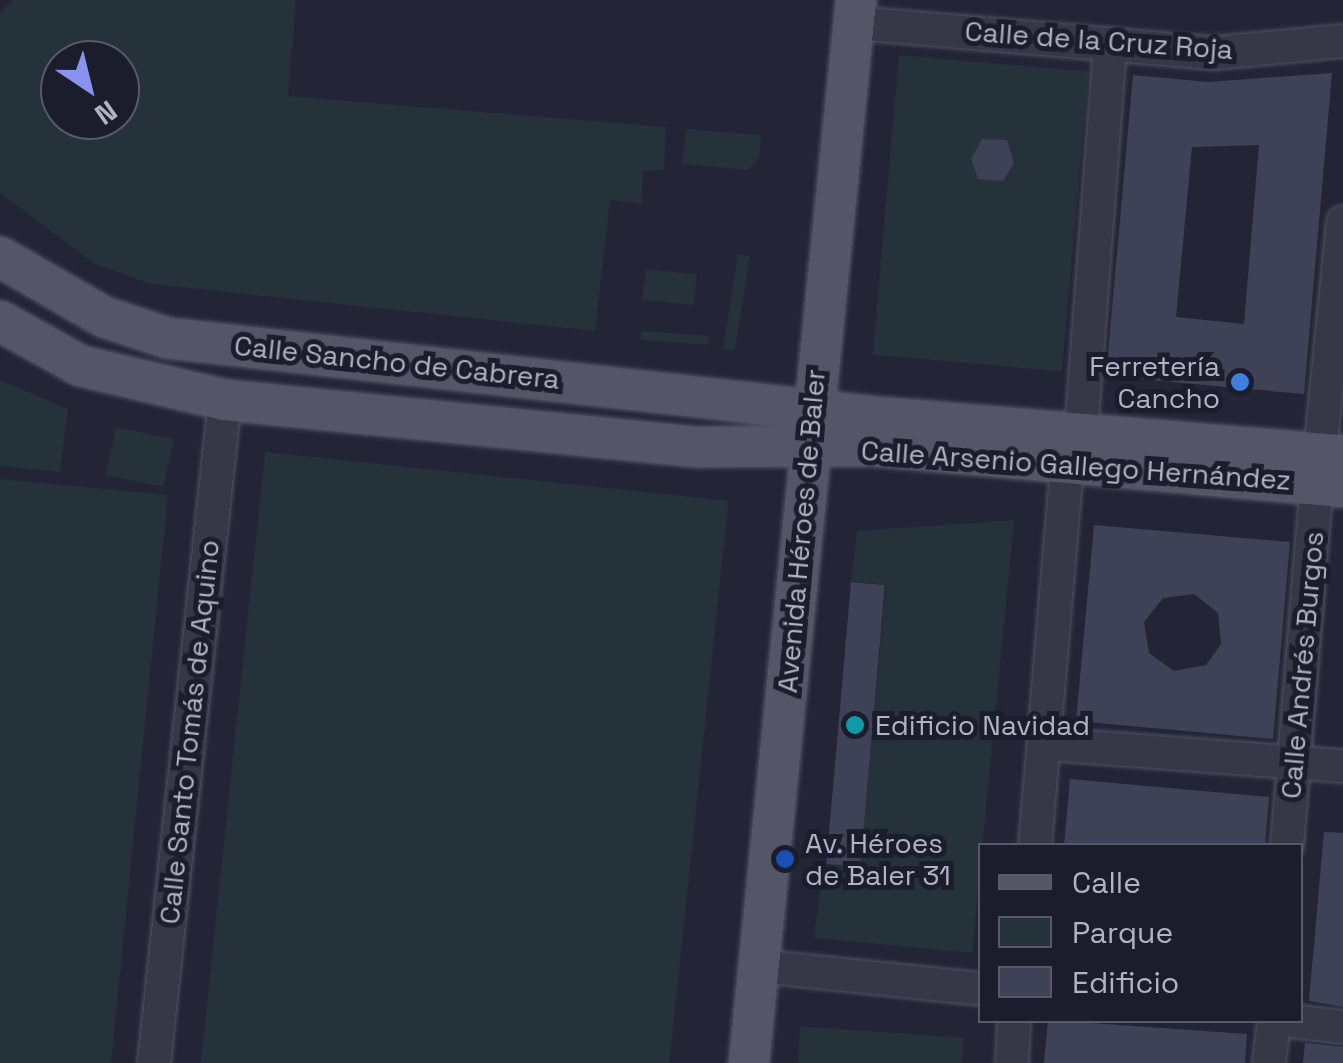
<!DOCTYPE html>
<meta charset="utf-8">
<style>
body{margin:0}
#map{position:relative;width:1343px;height:1063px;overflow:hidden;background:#232537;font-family:"Space Grotesk",sans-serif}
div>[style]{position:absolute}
.green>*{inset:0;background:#253239;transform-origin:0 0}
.building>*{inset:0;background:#3f4257;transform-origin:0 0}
.roads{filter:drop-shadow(0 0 2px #515262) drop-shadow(0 0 2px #515262)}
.minor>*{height:32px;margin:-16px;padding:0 16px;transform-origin:16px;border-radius:16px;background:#363848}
.major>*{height:40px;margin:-20px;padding:0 20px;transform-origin:20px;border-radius:20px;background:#545668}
.dots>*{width:28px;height:28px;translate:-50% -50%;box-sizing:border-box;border:5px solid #1b1d2c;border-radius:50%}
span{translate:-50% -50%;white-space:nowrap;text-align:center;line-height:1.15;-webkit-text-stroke:10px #1b1d2c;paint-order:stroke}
.street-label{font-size:28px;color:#b1b2c4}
.poi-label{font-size:28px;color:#b1b2c4}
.right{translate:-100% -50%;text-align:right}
.left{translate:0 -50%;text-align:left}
.legend{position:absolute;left:978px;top:843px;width:325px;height:180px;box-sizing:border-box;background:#1b1d2c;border:2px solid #575969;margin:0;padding:12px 18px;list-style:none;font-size:30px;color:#b1b2c4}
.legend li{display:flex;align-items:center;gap:20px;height:50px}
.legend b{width:50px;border:2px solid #575969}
.north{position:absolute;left:40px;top:40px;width:100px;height:100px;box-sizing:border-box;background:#1b1d2c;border:2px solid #575969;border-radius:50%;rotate:145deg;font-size:28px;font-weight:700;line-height:40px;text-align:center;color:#b1b2c4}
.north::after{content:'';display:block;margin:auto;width:35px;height:45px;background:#8a92f0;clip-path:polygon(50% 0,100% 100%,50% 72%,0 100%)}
</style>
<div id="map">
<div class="green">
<div style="clip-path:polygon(evenodd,13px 0,296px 0,288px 96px,666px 127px,664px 170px,643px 171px,642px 204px,610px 200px,595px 331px,151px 284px,95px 264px,0 193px,0 13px,13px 0,60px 60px,120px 60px,120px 120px,60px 120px,60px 60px)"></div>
<div style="left:899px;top:55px;width:190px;height:301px;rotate:5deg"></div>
<div style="clip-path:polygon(686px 129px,761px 135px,759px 159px,747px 170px,682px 164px)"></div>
<div style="left:738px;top:254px;width:12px;height:96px;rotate:9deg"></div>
<div style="left:646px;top:269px;width:51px;height:31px;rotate:6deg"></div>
<div style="left:641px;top:331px;width:68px;height:9px;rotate:4deg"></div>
<div style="clip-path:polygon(0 380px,68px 409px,60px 472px,0 466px)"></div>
<div style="left:116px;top:427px;width:59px;height:49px;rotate:12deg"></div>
<div style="left:265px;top:452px;width:466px;height:614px;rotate:6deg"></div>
<div style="clip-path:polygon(0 479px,168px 495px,111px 1063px,0 1063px)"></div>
<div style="clip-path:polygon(1014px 520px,972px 953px,814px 938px,824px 865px,859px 867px,886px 585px,851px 581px,857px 531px)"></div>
<div style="clip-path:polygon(800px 1026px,964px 1038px,962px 1063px,798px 1063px)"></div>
</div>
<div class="building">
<div style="clip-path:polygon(evenodd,1332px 73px,1304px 394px,1106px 376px,1133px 75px,1208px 82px,1332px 73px,1259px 145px,1244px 324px,1176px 317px,1192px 147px,1259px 145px)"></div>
<div style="clip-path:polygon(982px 139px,1007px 140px,1014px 163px,1003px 181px,978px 179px,971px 159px)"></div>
<div style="clip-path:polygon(evenodd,1094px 525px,1290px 542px,1273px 739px,1076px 721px,1094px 525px,1194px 594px,1218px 613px,1221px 644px,1206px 665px,1174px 671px,1149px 653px,1144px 622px,1163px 598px,1194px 594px)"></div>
<div style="left:851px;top:582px;width:34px;height:283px;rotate:5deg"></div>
<div style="clip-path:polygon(1070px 779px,1269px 797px,1265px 846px,1064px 846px)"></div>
<div style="clip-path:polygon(1324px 832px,1343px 833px,1343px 1007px,1309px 1001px)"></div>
<div style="clip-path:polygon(1048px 1020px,1247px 1034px,1245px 1063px,1044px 1063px)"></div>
<div style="clip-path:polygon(1305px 1043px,1343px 1047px,1343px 1063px,1303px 1063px)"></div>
</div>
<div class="roads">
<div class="minor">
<div style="left:854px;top:23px;width:362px;rotate:4.8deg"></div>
<div style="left:1215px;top:53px;width:129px;rotate:-5.4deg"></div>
<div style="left:1081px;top:433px;width:390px;rotate:-85.7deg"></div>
<div style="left:1320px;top:453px;width:232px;rotate:-84.3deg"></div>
<div style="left:1048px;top:744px;width:296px;rotate:4.3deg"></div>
<div style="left:1035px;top:846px;width:381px;rotate:-85.2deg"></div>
<div style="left:1287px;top:846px;width:363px;rotate:-85.3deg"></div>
<div style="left:758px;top:966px;width:224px;rotate:5.9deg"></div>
<div style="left:1282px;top:1020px;width:61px;rotate:6.5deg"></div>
<div style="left:154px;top:1063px;width:667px;rotate:-83.89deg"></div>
<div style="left:1012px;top:1063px;width:43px;rotate:-87.3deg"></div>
<div style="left:1269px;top:1063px;width:43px;rotate:-83.4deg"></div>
</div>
<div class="major">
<div style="left:0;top:257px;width:120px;rotate:30deg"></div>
<div style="left:104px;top:317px;width:66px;rotate:18.4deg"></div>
<div style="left:167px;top:338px;width:713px;rotate:6.36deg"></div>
<div style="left:876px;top:417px;width:469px;rotate:4.7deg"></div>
<div style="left:0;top:321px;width:93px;rotate:29.1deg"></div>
<div style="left:81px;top:366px;width:148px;rotate:13.3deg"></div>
<div style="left:225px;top:400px;width:477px;rotate:5.7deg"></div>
<div style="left:700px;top:447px;width:174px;rotate:-0.3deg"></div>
<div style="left:874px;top:446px;width:471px;rotate:5deg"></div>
<div style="left:749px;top:1063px;width:1068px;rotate:-84.25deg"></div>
</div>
</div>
<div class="dots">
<div style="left:1240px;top:382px;background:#3f7fe0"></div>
<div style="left:855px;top:725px;background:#0f9aa8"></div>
<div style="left:785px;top:859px;background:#1a4fb4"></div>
</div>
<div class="street-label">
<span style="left:1099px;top:40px;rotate:4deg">Calle de la Cruz Roja</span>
<span style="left:397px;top:362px;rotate:6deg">Calle Sancho de Cabrera</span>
<span style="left:1076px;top:465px;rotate:4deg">Calle Arsenio Gallego Hernández</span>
<span style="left:801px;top:531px;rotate:-85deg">Avenida Héroes de Baler</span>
<span style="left:1302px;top:665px;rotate:-85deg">Calle Andrés Burgos</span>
<span style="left:189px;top:732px;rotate:-84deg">Calle Santo Tomás de Aquino</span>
</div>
<div class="poi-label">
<span class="right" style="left:1220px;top:382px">Ferretería<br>Cancho</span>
<span class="left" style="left:875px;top:725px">Edificio Navidad</span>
<span class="left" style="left:805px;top:859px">Av. Héroes<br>de Baler 31</span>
</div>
<ul class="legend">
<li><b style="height:12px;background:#545668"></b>Calle</li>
<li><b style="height:28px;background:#253239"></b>Parque</li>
<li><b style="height:28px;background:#3f4257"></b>Edificio</li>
</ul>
<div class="north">N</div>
</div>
